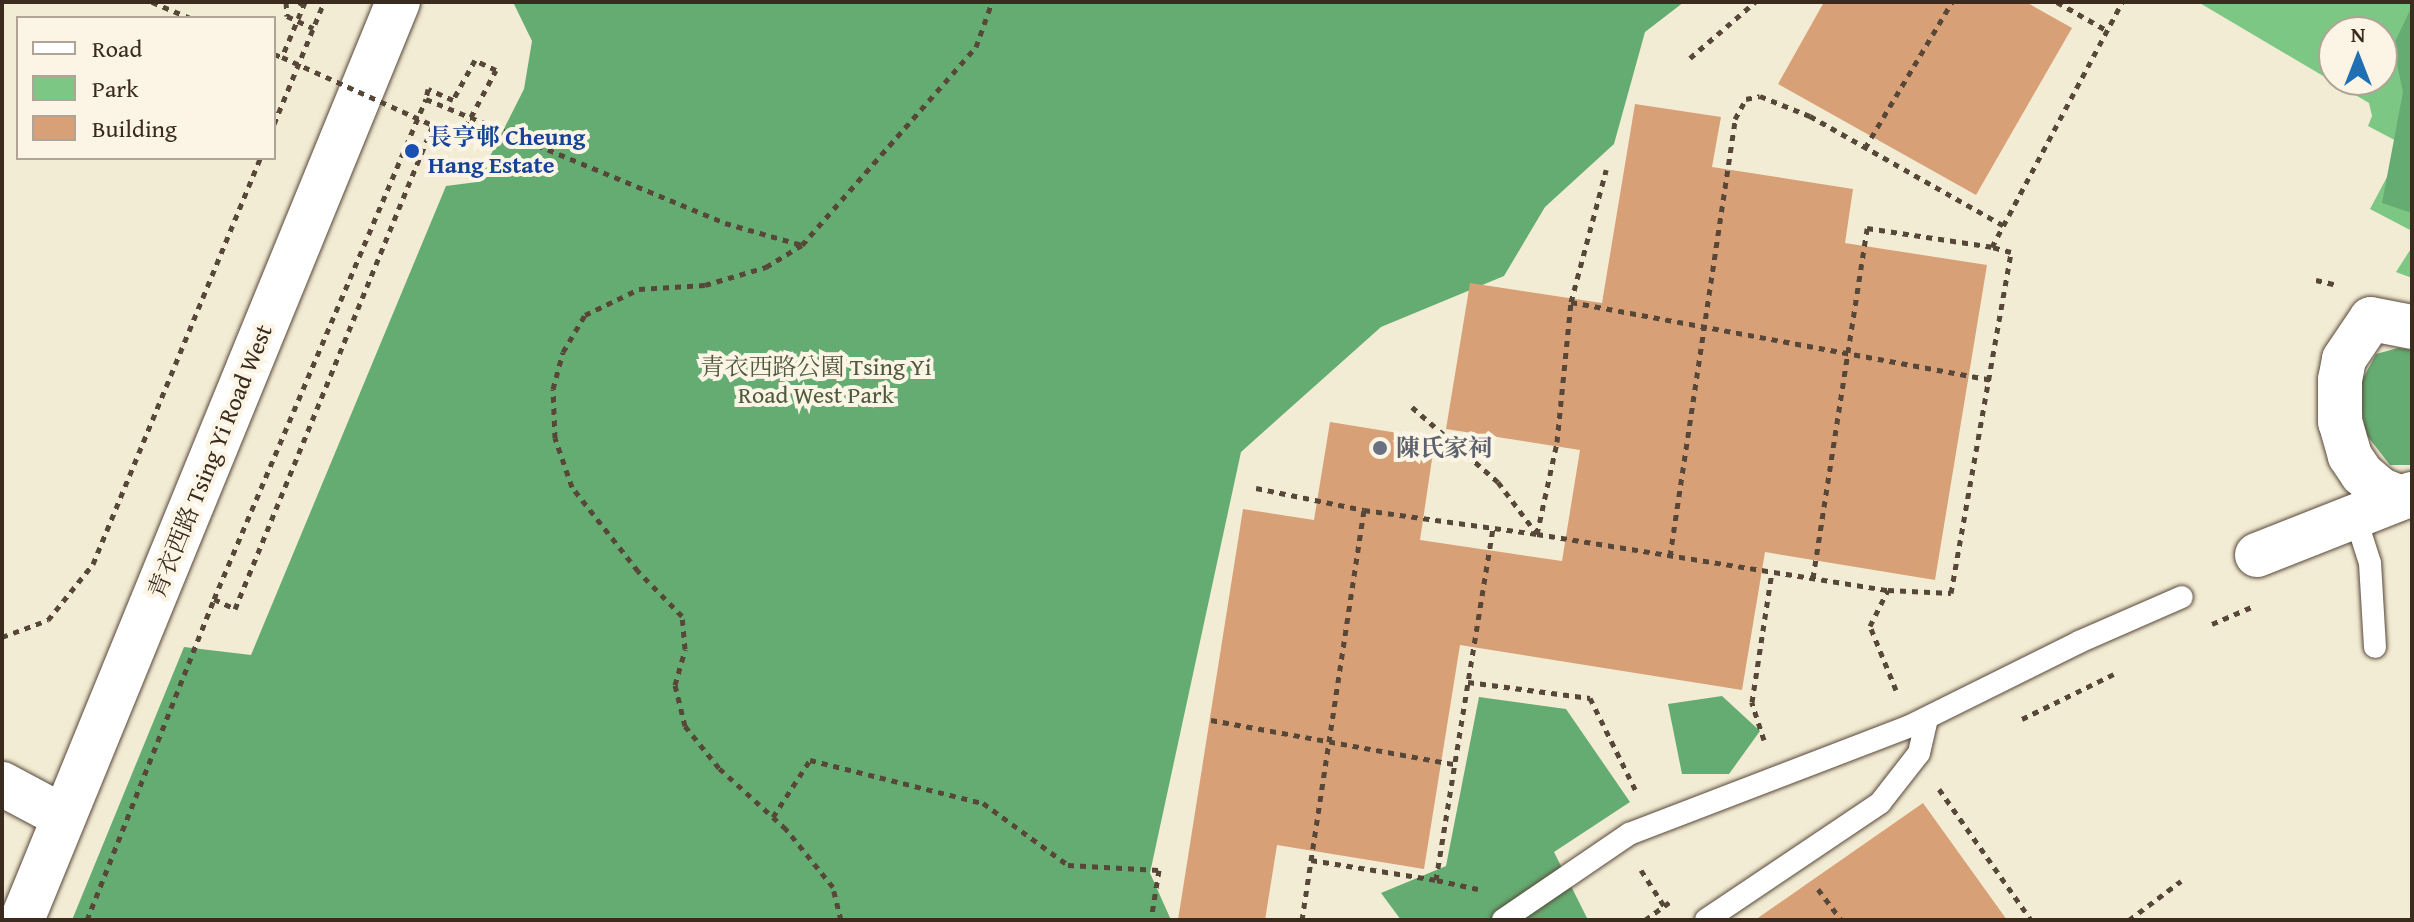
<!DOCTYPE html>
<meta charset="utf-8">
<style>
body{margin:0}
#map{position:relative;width:2414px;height:922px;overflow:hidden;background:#f3ecd4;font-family:"Gentium Book Plus","Noto Serif TC",serif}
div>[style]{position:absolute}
.green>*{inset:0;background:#7cc784}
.forest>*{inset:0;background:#65ac72}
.building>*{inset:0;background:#d8a076}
.path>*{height:5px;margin-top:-2.5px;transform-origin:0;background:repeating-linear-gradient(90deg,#574739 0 6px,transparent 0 12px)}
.roads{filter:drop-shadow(0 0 2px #574739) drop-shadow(0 0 2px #574739)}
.service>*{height:22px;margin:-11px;padding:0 11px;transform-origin:11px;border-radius:11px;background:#fff}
.minor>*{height:44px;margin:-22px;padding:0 22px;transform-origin:22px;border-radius:22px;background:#fff}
.secondary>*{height:44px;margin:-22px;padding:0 22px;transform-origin:22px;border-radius:22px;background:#fff}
.path-bridge>*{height:5px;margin-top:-2.5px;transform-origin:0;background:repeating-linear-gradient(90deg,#574739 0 6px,transparent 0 12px)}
.dots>*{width:22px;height:22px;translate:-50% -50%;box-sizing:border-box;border:4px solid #fcf5e5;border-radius:50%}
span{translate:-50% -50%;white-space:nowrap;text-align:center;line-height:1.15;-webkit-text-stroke:8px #fcf5e5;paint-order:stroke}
.transit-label{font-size:24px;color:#164399;font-weight:700}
.left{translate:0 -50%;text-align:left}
.park-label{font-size:24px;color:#4e593d}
.worship-label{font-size:24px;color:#5b616d;font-weight:700}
.street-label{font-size:24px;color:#3b2a1e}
.frame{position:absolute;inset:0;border:4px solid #3b2a1e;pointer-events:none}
.legend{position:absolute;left:16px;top:16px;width:260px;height:144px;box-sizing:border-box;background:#fcf5e5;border:2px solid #afa495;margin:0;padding:10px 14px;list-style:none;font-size:24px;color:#3b2a1e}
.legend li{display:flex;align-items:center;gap:16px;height:40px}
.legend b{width:40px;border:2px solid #afa495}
.north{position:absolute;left:2318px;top:16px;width:80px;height:80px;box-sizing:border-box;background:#fcf5e5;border:2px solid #afa495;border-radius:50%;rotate:0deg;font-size:22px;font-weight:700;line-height:32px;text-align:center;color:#3b2a1e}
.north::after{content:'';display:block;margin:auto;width:28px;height:36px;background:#1f6fb2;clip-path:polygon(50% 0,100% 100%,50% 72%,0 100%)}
</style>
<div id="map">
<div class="green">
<div style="clip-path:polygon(evenodd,2198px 2px,2412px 2px,2412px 231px,2370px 209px,2404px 145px,2368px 126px,2372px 116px,2369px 103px,2198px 2px,2334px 32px,2382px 32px,2382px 80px,2334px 80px,2334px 32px)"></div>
<div style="clip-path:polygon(2412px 247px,2412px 278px,2396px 272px)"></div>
</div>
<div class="forest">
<div style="clip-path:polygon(513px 2px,1684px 2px,1645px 32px,1614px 144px,1545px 207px,1504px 276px,1381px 327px,1241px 452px,1150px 873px,1171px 920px,72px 920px,184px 647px,251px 655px,446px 186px,477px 182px,524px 89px,532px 41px)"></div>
<div style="clip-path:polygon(2412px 6px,2412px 213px,2382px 203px,2403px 92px,2393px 46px)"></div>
<div style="clip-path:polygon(2398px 348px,2412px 350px,2412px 465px,2390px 465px,2365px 433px,2359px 386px,2376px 354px)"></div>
<div style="clip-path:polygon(1722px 696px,1760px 731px,1729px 774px,1682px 774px,1668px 704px)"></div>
<div style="clip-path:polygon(1479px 697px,1566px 709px,1630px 802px,1554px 852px,1588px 920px,1401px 920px,1381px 893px,1446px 866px)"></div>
</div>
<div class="building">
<div style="clip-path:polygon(1824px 2px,2026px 2px,2072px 28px,1976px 195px,1778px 84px)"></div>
<div style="clip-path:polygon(1635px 104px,1721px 117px,1712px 167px,1853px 189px,1845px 243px,1987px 265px,1935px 580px,1765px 552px,1742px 690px,1460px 645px,1424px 869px,1277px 845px,1265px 920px,1178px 920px,1243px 509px,1314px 520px,1330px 422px,1435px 439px,1420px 540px,1562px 561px,1580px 450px,1446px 429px,1470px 283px,1602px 303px)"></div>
<div style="clip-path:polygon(1923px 803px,2007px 920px,1755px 920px)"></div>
</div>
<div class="path">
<div style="left:152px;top:2px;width:41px;rotate:22.8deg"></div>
<div style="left:286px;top:2px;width:14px;rotate:86deg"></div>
<div style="left:287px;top:16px;width:29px;rotate:25deg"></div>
<div style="left:299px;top:2px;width:6px;rotate:31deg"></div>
<div style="left:2057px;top:2px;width:56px;rotate:29.7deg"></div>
<div style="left:274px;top:54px;width:9px;rotate:21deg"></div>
<div style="left:1690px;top:58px;width:86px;rotate:-40.7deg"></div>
<div style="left:471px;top:117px;width:53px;rotate:-62deg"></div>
<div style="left:496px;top:70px;width:23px;rotate:-155deg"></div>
<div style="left:475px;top:60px;width:46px;rotate:118.8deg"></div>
<div style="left:453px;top:100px;width:27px;rotate:-156deg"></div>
<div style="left:428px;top:89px;width:10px;rotate:101deg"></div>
<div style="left:426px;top:99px;width:324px;rotate:22.5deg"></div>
<div style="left:725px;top:223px;width:80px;rotate:15.9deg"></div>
<div style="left:274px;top:124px;width:132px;rotate:-67.7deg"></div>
<div style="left:1865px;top:148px;width:170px;rotate:-59.2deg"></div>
<div style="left:2316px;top:280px;width:22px;rotate:13deg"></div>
<div style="left:1571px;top:302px;width:427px;rotate:10.5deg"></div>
<div style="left:1412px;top:407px;width:114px;rotate:41.1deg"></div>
<div style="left:1498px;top:482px;width:65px;rotate:53.1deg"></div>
<div style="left:1537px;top:534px;width:355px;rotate:9.1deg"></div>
<div style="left:1256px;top:488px;width:110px;rotate:11.5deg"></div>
<div style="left:1670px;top:556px;width:442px;rotate:-81.5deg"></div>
<div style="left:1735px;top:119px;width:23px;rotate:-61deg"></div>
<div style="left:1746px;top:99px;width:14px;rotate:-12deg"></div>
<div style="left:1760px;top:96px;width:54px;rotate:21.8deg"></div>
<div style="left:1810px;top:116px;width:222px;rotate:29.5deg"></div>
<div style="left:1813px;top:578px;width:354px;rotate:-81.2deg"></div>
<div style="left:1867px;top:228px;width:126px;rotate:8.6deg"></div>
<div style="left:214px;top:599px;width:23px;rotate:25deg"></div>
<div style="left:235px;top:609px;width:523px;rotate:-67.75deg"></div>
<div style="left:2212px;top:624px;width:46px;rotate:-23.2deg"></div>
<div style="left:2px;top:637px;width:49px;rotate:-20.3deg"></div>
<div style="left:48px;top:620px;width:72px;rotate:-51.2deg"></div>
<div style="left:93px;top:564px;width:439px;rotate:-67.6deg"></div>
<div style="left:1468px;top:682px;width:123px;rotate:7.5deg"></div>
<div style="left:1590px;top:698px;width:104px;rotate:63.7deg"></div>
<div style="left:1896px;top:690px;width:69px;rotate:-112.1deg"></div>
<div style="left:1870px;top:626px;width:40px;rotate:-63.4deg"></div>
<div style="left:1888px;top:590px;width:63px;rotate:2.7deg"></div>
<div style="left:1951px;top:593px;width:346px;rotate:-80deg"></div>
<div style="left:2011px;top:252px;width:20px;rotate:-165deg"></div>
<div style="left:1992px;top:247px;width:277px;rotate:-62deg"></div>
<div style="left:2022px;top:719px;width:102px;rotate:-26.1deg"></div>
<div style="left:1211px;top:720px;width:247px;rotate:10.3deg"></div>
<div style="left:1764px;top:740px;width:40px;rotate:-108deg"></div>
<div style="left:1752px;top:702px;width:132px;rotate:-81.3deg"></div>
<div style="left:1939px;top:789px;width:160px;rotate:54.9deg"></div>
<div style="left:773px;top:817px;width:68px;rotate:-57deg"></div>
<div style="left:810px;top:760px;width:178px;rotate:14deg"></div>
<div style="left:983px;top:803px;width:105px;rotate:36.1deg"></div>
<div style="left:1068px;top:865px;width:91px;rotate:3.1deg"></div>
<div style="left:1159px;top:870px;width:51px;rotate:99.1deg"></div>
<div style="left:1311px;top:860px;width:127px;rotate:9.1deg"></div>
<div style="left:1641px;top:870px;width:46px;rotate:57.3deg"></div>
<div style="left:1478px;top:889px;width:43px;rotate:-167.9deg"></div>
<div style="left:1436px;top:880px;width:357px;rotate:-80.8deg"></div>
<div style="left:1818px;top:889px;width:39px;rotate:53deg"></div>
<div style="left:87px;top:920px;width:345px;rotate:-68.4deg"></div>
<div style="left:214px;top:599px;width:543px;rotate:-67.02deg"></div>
<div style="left:841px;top:920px;width:34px;rotate:-104deg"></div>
<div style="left:833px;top:887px;width:75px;rotate:-129deg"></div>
<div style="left:786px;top:829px;width:91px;rotate:-137.7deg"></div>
<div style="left:719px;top:768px;width:54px;rotate:-129deg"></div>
<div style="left:685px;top:726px;width:42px;rotate:-103.7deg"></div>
<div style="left:675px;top:685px;width:37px;rotate:-74deg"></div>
<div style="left:685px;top:649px;width:33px;rotate:-95deg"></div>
<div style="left:682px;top:616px;width:63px;rotate:-134.4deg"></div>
<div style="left:638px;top:571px;width:107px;rotate:-128.2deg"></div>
<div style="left:572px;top:487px;width:52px;rotate:-109.1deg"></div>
<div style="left:555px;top:438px;width:49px;rotate:-92.3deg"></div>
<div style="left:553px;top:389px;width:38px;rotate:-75deg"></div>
<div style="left:563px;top:352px;width:43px;rotate:-59.3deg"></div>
<div style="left:585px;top:315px;width:60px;rotate:-25.7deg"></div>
<div style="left:639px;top:289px;width:66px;rotate:-3.5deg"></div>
<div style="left:705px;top:285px;width:64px;rotate:-16.4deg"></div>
<div style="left:766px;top:267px;width:42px;rotate:-31.4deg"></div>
<div style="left:802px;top:245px;width:264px;rotate:-48.7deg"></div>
<div style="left:976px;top:47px;width:48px;rotate:-70.4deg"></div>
<div style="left:1302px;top:920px;width:415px;rotate:-81.4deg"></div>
<div style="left:1364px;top:510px;width:175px;rotate:7.9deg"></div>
<div style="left:1537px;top:534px;width:94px;rotate:-77.7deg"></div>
<div style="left:1557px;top:442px;width:141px;rotate:-84.3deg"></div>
<div style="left:1571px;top:302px;width:137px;rotate:-75.1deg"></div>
<div style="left:1645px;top:920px;width:31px;rotate:-36deg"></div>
<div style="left:2129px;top:920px;width:65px;rotate:-36.9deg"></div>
</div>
<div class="roads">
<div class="service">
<div style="left:2355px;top:516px;width:49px;rotate:72.3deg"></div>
<div style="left:2370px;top:563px;width:84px;rotate:86.6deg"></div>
<div style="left:1503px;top:920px;width:153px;rotate:-34.3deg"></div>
<div style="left:1629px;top:834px;width:301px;rotate:-21deg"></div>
<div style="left:1910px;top:726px;width:189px;rotate:-26.4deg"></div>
<div style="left:2079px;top:642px;width:112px;rotate:-23.6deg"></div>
<div style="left:1706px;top:920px;width:210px;rotate:-33.9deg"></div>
<div style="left:1880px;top:803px;width:63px;rotate:-52deg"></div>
<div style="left:1919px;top:753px;width:36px;rotate:-77deg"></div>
</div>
<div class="minor">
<div style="left:2401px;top:498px;width:22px;rotate:-158deg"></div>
<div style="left:2381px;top:490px;width:25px;rotate:-140deg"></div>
<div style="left:2362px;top:474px;width:22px;rotate:-124deg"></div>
<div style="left:2350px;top:456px;width:35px;rotate:-106deg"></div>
<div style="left:2340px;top:422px;width:42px;rotate:-90deg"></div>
<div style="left:2340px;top:380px;width:21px;rotate:-79deg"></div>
<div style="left:2344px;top:359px;width:48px;rotate:-56deg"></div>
<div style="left:2371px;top:319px;width:42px;rotate:11deg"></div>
<div style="left:2257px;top:555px;width:167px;rotate:-21.5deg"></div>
<div style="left:2px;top:784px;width:70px;rotate:28deg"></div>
</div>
<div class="secondary">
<div style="left:22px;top:920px;width:992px;rotate:-67.73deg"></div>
</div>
</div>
<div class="path-bridge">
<div style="left:305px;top:2px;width:60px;rotate:112.7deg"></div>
<div style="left:282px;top:57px;width:196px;rotate:24.3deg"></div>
<div style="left:461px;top:138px;width:23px;rotate:-65deg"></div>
</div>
<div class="dots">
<div style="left:412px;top:151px;background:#1a4fb4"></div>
<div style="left:1380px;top:448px;background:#6b7280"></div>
</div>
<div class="transit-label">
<span class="left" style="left:428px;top:151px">長亨邨 Cheung<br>Hang Estate</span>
</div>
<div class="park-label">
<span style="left:816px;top:381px">青衣西路公園 Tsing Yi<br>Road West Park</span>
</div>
<div class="worship-label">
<span class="left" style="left:1396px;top:448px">陳氏家祠</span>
</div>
<div class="street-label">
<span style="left:210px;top:461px;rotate:-68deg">青衣西路 Tsing Yi Road West</span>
</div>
<div class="frame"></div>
<ul class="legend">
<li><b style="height:10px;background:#fff"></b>Road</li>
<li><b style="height:22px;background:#7cc784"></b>Park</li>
<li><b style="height:22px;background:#d8a076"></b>Building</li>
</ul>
<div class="north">N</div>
</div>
